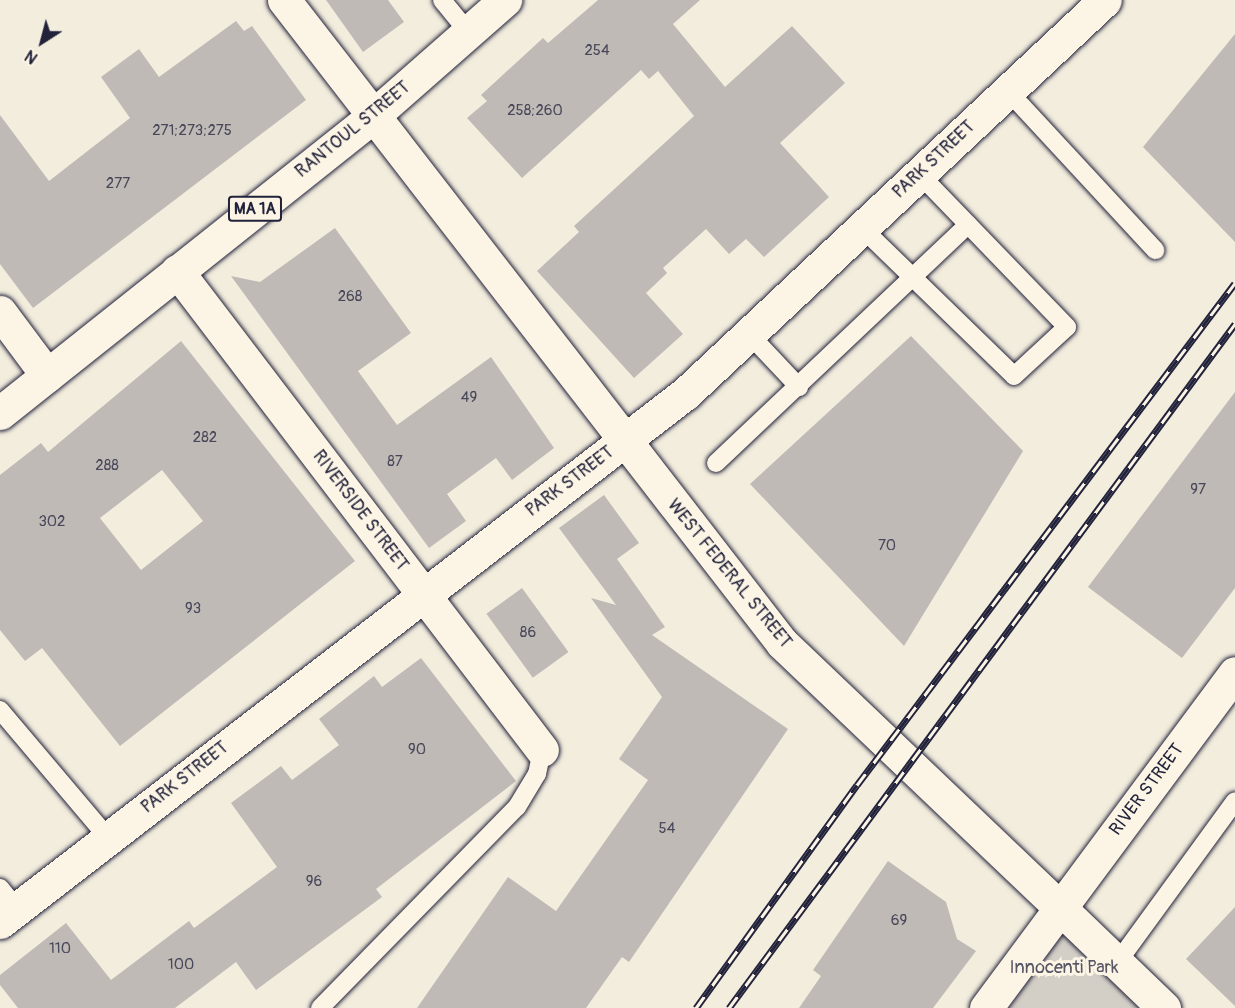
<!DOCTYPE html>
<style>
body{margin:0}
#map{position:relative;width:1235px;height:1008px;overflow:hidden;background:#f3edde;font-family:Pangolin,sans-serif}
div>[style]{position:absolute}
.green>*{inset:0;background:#d4cfc6}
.building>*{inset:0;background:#bfbab6;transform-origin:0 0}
.roads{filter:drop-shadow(0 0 2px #22223b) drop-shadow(0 0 2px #22223b)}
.lane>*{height:18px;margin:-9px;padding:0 9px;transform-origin:9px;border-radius:9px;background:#fcf5e5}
.street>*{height:33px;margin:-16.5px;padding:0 16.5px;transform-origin:16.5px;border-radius:16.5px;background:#fcf5e5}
.secondary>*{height:33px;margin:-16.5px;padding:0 16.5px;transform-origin:16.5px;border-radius:16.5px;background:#fcf5e5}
.highway>*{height:33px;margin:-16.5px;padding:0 16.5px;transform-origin:16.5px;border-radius:16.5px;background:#fcf5e5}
.rail>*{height:7px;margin-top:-3.5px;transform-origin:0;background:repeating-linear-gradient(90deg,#fcf5e5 0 14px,#22223b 0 28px);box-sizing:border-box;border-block:2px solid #22223b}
span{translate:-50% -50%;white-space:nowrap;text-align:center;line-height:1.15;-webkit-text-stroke:6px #fcf5e5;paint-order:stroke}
.number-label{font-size:15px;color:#49485a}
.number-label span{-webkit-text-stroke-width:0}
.shield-label span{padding:2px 4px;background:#fcf5e5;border:2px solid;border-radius:4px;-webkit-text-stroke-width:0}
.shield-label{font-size:16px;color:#22223b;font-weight:700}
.street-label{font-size:18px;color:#22223b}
.park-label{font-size:18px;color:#575665}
.north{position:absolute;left:12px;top:12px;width:60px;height:60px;-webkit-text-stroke:4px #fcf5e5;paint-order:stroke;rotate:216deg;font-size:16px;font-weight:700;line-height:24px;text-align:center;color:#22223b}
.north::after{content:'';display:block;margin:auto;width:21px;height:27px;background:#22223b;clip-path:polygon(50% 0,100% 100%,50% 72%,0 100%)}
</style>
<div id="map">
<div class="green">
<div style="clip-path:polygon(1059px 907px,1164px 1008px,986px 1008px)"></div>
</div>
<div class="building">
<div style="clip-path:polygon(326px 0,388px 0,404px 22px,363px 52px)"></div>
<div style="clip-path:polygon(598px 0,700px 0,673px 24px,725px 87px,792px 26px,845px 83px,780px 143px,829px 197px,764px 257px,746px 239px,729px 254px,706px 229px,663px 268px,667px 273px,646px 293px,683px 334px,634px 378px,537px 271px,579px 232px,574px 226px,694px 116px,658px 71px,649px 79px,641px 70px,522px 178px,467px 118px,487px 101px,481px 95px,543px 38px,548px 43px)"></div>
<div style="clip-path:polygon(236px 21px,244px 31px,252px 26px,306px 100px,33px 308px,0 264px,0 115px,49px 181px,130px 118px,101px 77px,139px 49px,159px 77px)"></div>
<div style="clip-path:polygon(1235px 34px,1235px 242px,1143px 147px)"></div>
<div style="clip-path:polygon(335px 228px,411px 333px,358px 371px,397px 425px,491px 357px,554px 448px,512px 480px,496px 458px,447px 494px,466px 521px,429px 548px,231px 276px,260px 282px)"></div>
<div style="clip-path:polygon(911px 336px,1023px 451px,904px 646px,750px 484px)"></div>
<div style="clip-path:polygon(evenodd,181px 341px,355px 561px,120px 746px,42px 648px,25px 661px,0 630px,0 475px,41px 443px,48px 452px,181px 341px,162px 470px,203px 521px,141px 570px,100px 518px,162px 470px)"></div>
<div style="clip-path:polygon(1235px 392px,1235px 588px,1182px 658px,1088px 587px)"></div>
<div style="clip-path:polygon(604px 495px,639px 543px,617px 559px,665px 627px,652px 635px,788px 729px,629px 962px,622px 957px,586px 1008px,417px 1008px,508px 877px,556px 911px,648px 780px,619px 759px,662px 697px,591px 598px,616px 605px,559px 528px)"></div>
<div style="left:522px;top:588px;width:79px;height:44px;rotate:54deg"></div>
<div style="clip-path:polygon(421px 658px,516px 781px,376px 889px,382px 897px,256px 990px,236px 962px,175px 1008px,18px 1008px,0 985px,0 975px,66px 923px,111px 980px,189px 921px,194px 928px,277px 867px,231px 803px,281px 766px,292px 780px,339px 745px,319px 719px,374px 676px,382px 687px)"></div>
<div style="clip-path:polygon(888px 861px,946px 902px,957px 939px,976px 951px,933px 1008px,799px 1008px,821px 976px,813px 970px)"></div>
<div style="clip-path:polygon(1235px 907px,1235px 1006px,1186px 959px)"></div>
</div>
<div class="roads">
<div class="lane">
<div style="left:442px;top:0;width:43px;rotate:50.7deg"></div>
<div style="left:1008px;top:91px;width:217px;rotate:47.2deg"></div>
<div style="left:862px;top:228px;width:212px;rotate:44.2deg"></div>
<div style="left:1014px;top:376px;width:72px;rotate:-42.8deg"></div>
<div style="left:1067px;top:327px;width:213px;rotate:-134deg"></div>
<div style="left:749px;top:334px;width:73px;rotate:46.7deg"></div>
<div style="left:716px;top:463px;width:347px;rotate:-43.4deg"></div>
<div style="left:0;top:710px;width:167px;rotate:49.8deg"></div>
<div style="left:0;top:888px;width:27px;rotate:51deg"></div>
<div style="left:1117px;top:963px;width:200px;rotate:-53.9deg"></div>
<div style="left:320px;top:1008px;width:281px;rotate:-45.6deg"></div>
<div style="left:517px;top:807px;width:39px;rotate:-59deg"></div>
<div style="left:537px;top:774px;width:25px;rotate:-78deg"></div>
</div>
<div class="street">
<div style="left:177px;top:271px;width:602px;rotate:52.69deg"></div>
<div style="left:1059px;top:907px;width:146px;rotate:43.9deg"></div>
</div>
<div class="secondary">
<div style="left:284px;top:0;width:813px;rotate:52.24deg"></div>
<div style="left:782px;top:643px;width:383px;rotate:43.6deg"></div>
<div style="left:0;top:312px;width:79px;rotate:53.3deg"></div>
<div style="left:0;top:922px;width:866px;rotate:-37.64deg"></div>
<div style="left:686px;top:393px;width:574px;rotate:-43.17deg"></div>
<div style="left:986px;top:1008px;width:417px;rotate:-53.4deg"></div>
</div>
<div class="highway">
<div style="left:0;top:413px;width:477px;rotate:-38.5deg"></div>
<div style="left:373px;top:116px;width:176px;rotate:-41.3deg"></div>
</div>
</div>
<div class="rail">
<div style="left:696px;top:1008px;width:275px;rotate:-54.2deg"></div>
<div style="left:857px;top:785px;width:628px;rotate:-53.02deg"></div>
<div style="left:729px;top:1008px;width:851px;rotate:-53.51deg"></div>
</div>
<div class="number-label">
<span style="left:597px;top:51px">254</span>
<span style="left:535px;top:111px">258;260</span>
<span style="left:192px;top:131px">271;273;275</span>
<span style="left:118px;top:184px">277</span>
<span style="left:350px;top:297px">268</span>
<span style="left:469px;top:398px">49</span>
<span style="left:205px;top:438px">282</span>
<span style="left:395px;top:462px">87</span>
<span style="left:107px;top:466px">288</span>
<span style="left:1198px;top:490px">97</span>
<span style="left:52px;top:522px">302</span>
<span style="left:887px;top:546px">70</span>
<span style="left:193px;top:609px">93</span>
<span style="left:528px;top:633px">86</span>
<span style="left:417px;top:750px">90</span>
<span style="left:667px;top:829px">54</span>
<span style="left:314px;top:882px">96</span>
<span style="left:899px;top:921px">69</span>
<span style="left:60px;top:949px">110</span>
<span style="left:181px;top:965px">100</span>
</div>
<div class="shield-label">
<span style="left:255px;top:209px">MA 1A</span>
</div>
<div class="street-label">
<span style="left:353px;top:130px;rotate:-39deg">RANTOUL STREET</span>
<span style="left:934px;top:160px;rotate:-43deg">PARK STREET</span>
<span style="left:570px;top:482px;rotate:-37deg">PARK STREET</span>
<span style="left:360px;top:511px;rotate:53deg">RIVERSIDE STREET</span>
<span style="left:729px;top:574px;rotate:51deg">WEST FEDERAL STREET</span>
<span style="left:185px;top:778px;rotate:-38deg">PARK STREET</span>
<span style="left:1147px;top:790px;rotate:-53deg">RIVER STREET</span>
</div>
<div class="park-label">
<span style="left:1064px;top:968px">Innocenti Park</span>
</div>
<div class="north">N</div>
</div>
